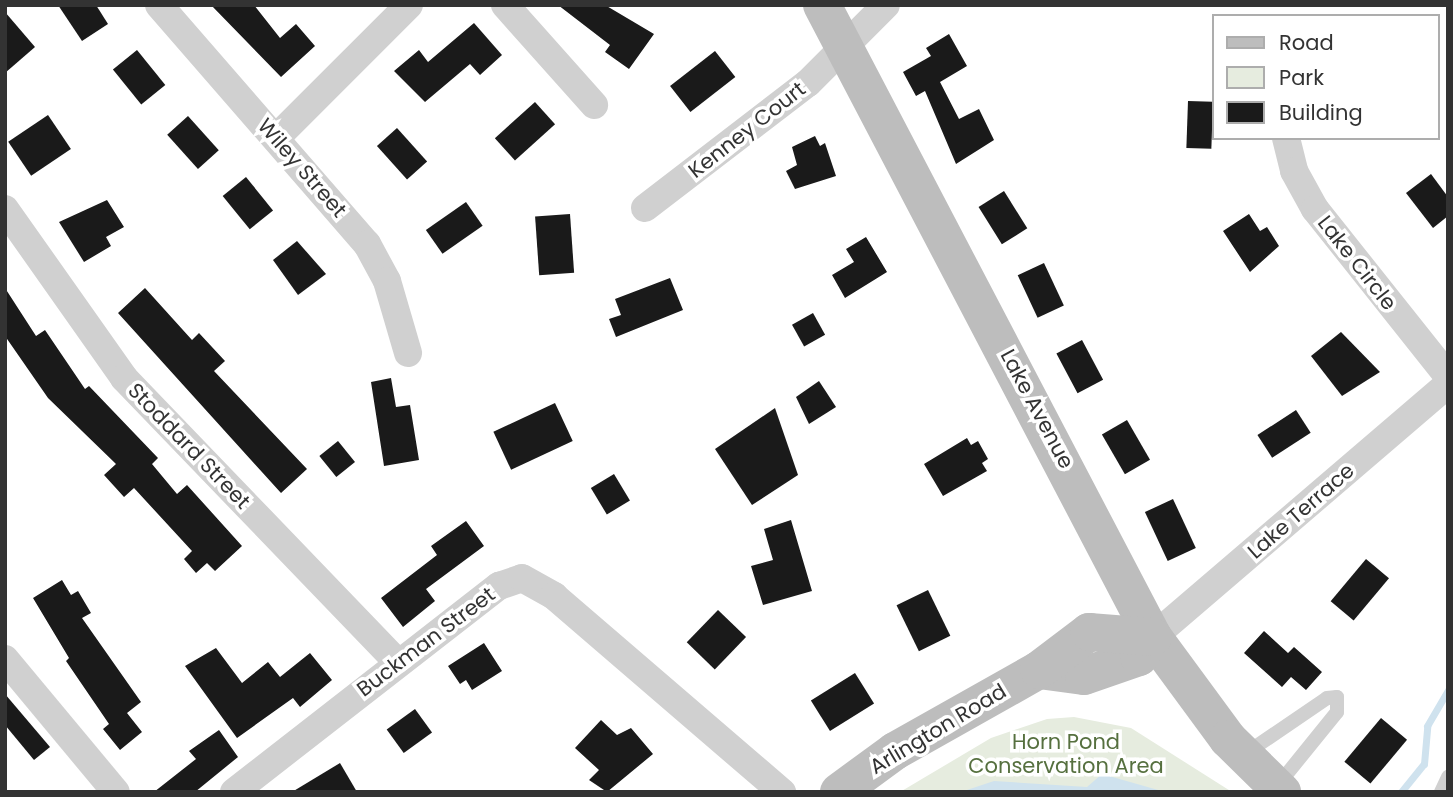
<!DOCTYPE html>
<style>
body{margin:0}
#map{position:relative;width:1453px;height:797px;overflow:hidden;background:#fff;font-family:Poppins,sans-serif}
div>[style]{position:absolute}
.green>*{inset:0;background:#e6ecdf}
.water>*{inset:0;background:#cfe2ee}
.stream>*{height:7px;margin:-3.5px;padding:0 3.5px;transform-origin:3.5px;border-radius:3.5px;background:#cfe2ee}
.building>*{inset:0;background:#1a1a1a;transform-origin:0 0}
.lane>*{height:14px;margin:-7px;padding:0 7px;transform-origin:7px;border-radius:7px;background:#d0d0d0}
.street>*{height:28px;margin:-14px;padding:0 14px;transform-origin:14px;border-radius:14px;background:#d0d0d0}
.secondary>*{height:38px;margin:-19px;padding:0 19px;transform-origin:19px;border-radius:19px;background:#bdbdbd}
span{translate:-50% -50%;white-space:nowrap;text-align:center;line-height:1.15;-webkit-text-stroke:7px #fff;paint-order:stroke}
.street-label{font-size:21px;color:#333}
.park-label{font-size:21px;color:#56703f}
.frame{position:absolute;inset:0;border:7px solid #333;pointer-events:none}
.legend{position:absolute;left:1212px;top:14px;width:228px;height:126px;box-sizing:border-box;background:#fff;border:2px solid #adadad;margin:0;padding:9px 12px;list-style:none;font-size:21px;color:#333}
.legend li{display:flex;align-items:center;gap:14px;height:35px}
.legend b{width:35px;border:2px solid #adadad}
</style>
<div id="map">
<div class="green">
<div style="clip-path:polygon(1074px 717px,1131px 728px,1232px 792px,900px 792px,991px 738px,1047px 719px)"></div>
</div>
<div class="water">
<div style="clip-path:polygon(1102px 774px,1165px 792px,961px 792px,994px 781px,1087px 787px)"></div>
</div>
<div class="stream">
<div style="left:1401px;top:792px;width:36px;rotate:-51deg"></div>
<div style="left:1424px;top:764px;width:38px;rotate:-85deg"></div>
<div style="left:1427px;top:726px;width:42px;rotate:-59.7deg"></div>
</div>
<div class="building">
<div style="clip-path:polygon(58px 5px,96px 5px,108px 24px,82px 41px)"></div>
<div style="clip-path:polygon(211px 5px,254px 5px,280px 38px,296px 24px,315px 46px,281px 77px)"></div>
<div style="clip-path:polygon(558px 5px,605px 5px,654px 34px,629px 69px,605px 52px,610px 45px)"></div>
<div style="clip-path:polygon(5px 12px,35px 47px,5px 73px)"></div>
<div style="clip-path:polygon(474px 23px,502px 55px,480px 75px,470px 64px,425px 102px,394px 71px,419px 50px,428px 62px)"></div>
<div style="clip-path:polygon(949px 34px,967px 66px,940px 82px,959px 119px,979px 109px,994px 140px,956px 164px,925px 91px,916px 96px,903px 72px,931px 56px,926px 48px)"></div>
<div style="left:137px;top:50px;width:45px;height:31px;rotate:51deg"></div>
<div style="left:715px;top:51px;width:33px;height:57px;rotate:52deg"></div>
<div style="left:1188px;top:101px;width:25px;height:47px;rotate:2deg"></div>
<div style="left:535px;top:102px;width:30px;height:54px;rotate:48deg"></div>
<div style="left:48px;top:115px;width:41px;height:48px;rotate:56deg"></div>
<div style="left:188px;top:116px;width:46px;height:28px;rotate:48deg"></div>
<div style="left:397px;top:128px;width:45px;height:27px;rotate:48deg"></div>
<div style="clip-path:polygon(815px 136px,820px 146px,825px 143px,836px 176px,795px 189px,786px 171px,797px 165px,792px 147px)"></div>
<div style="clip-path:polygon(1431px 174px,1448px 197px,1448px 216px,1433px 228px,1406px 193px)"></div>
<div style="left:246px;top:177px;width:43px;height:30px;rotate:51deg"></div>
<div style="left:1004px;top:191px;width:44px;height:30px;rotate:58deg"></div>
<div style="clip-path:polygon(107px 200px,124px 227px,106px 237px,111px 246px,84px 262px,59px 222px)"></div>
<div style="left:466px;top:202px;width:29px;height:49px;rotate:55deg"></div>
<div style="left:570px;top:214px;width:59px;height:35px;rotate:86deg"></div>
<div style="clip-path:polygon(1249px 214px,1260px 231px,1267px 227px,1279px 246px,1250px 272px,1223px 231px)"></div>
<div style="clip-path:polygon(866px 237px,887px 272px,845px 298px,832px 275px,854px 262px,846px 249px)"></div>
<div style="clip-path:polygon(297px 241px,326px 274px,298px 295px,273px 260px)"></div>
<div style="left:1044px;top:263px;width:47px;height:29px;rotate:65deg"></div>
<div style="clip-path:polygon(670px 278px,683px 310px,616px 337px,609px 319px,621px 315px,615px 299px)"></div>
<div style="clip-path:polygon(5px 288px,36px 336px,45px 330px,85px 389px,89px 386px,158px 458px,152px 464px,177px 494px,187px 485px,242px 546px,215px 571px,207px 563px,196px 573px,184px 559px,192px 551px,134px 488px,124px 497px,104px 475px,116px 464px,48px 398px,5px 336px)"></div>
<div style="clip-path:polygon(145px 288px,192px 340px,199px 333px,225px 361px,214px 371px,307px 469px,281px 493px,118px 313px)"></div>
<div style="left:813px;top:313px;width:25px;height:24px;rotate:61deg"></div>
<div style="clip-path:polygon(1341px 332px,1380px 372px,1342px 396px,1311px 356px)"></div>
<div style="left:1082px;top:340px;width:45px;height:29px;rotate:62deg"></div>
<div style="clip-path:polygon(391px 378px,396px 407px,410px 405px,419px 460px,384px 466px,371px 382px)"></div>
<div style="clip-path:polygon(819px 381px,836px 407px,809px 424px,796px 397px)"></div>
<div style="left:555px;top:403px;width:42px;height:68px;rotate:65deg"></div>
<div style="clip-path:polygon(775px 408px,798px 475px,752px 505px,715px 449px)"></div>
<div style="left:1296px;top:410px;width:27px;height:46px;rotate:57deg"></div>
<div style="left:1127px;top:420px;width:46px;height:29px;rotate:60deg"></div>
<div style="clip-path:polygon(967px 438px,971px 445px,978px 441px,988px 459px,982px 463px,987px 471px,943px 496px,924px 464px)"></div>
<div style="left:338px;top:441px;width:27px;height:24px;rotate:51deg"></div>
<div style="left:614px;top:474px;width:31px;height:27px;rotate:59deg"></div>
<div style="left:1173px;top:499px;width:54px;height:31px;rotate:65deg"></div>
<div style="clip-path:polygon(791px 520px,812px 591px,763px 605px,751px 566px,773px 560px,764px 529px)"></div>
<div style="clip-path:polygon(466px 521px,484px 546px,426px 589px,435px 601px,403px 627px,381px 598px,437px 555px,431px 546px)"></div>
<div style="left:1366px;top:559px;width:30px;height:55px;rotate:40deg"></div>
<div style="clip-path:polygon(62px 580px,71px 595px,78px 591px,91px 613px,82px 618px,141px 702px,127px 713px,142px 732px,120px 750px,103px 729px,109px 724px,66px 661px,69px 658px,33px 598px)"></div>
<div style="left:928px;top:590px;width:51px;height:35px;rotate:64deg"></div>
<div style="left:718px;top:610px;width:39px;height:45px;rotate:44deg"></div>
<div style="clip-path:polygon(1264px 631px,1288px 653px,1294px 647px,1322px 672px,1306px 690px,1291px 677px,1282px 687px,1244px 653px)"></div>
<div style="clip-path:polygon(484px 643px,502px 671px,472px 690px,466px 680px,460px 684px,448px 666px)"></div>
<div style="clip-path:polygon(216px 648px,242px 683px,268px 662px,280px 677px,310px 653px,332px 680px,300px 707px,293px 698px,237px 738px,185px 666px)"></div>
<div style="left:855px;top:673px;width:36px;height:52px;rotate:58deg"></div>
<div style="clip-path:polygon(5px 694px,50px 747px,34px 760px,5px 725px)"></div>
<div style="left:415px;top:709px;width:29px;height:35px;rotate:54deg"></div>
<div style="left:1381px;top:718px;width:34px;height:57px;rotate:40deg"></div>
<div style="clip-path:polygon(601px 720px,617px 735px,631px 728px,653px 754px,607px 792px,589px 780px,599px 770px,575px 748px)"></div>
<div style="clip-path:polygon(219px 730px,238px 757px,195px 792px,154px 792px,196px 759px,189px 751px)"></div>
<div style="clip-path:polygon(340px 763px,357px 792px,292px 792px)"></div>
</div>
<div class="lane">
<div style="left:1245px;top:754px;width:99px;rotate:-34.3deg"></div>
<div style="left:1327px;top:698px;width:10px;rotate:-6deg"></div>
<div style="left:1337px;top:697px;width:15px;rotate:90deg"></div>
<div style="left:1337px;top:712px;width:95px;rotate:129deg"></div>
<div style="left:1441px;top:792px;width:17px;rotate:-65deg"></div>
</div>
<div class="street">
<div style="left:159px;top:5px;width:317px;rotate:49deg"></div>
<div style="left:367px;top:244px;width:42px;rotate:61.6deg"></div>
<div style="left:387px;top:281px;width:75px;rotate:73.7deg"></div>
<div style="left:505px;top:5px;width:134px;rotate:48.3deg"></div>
<div style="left:276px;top:138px;width:188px;rotate:-45deg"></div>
<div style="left:1286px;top:138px;width:34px;rotate:76deg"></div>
<div style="left:1294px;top:171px;width:43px;rotate:61.1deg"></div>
<div style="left:1315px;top:209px;width:213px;rotate:51.5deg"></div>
<div style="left:645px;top:208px;width:205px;rotate:-37.5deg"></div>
<div style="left:808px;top:83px;width:110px;rotate:-45deg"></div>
<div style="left:5px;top:209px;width:207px;rotate:54.8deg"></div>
<div style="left:124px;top:378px;width:394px;rotate:46.1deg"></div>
<div style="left:1153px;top:637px;width:389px;rotate:-40.6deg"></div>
<div style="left:5px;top:659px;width:173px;rotate:50.2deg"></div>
<div style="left:234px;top:792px;width:336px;rotate:-37.9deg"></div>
<div style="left:499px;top:586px;width:24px;rotate:-19deg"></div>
<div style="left:522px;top:578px;width:37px;rotate:29deg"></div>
<div style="left:554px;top:596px;width:301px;rotate:40.7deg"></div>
</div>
<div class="secondary">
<div style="left:822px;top:5px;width:713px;rotate:62.36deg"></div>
<div style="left:1153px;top:637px;width:127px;rotate:53.7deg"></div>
<div style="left:1228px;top:739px;width:76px;rotate:44.5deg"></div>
<div style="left:1039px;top:670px;width:45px;rotate:7.6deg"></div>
<div style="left:1084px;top:676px;width:58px;rotate:-19.1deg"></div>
<div style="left:1139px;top:657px;width:24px;rotate:-55deg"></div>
<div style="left:839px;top:792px;width:69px;rotate:-36.2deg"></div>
<div style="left:895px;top:751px;width:165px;rotate:-29.4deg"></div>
<div style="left:1039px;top:670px;width:63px;rotate:-37.2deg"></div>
<div style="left:1089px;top:632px;width:64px;rotate:4.5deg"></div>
</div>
<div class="street-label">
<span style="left:747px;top:130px;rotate:-38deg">Kenney Court</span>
<span style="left:302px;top:168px;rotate:49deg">Wiley Street</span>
<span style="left:1357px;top:263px;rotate:52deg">Lake Circle</span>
<span style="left:1037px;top:409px;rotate:62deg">Lake Avenue</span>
<span style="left:189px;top:446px;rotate:46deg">Stoddard Street</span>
<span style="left:1301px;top:511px;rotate:-41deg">Lake Terrace</span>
<span style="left:426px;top:642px;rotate:-37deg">Buckman Street</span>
<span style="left:938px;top:729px;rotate:-31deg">Arlington Road</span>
</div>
<div class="park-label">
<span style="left:1066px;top:754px">Horn Pond<br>Conservation Area</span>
</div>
<div class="frame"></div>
<ul class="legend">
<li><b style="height:9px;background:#bdbdbd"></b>Road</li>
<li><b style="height:19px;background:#e6ecdf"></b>Park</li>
<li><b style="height:19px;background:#1a1a1a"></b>Building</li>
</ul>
</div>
